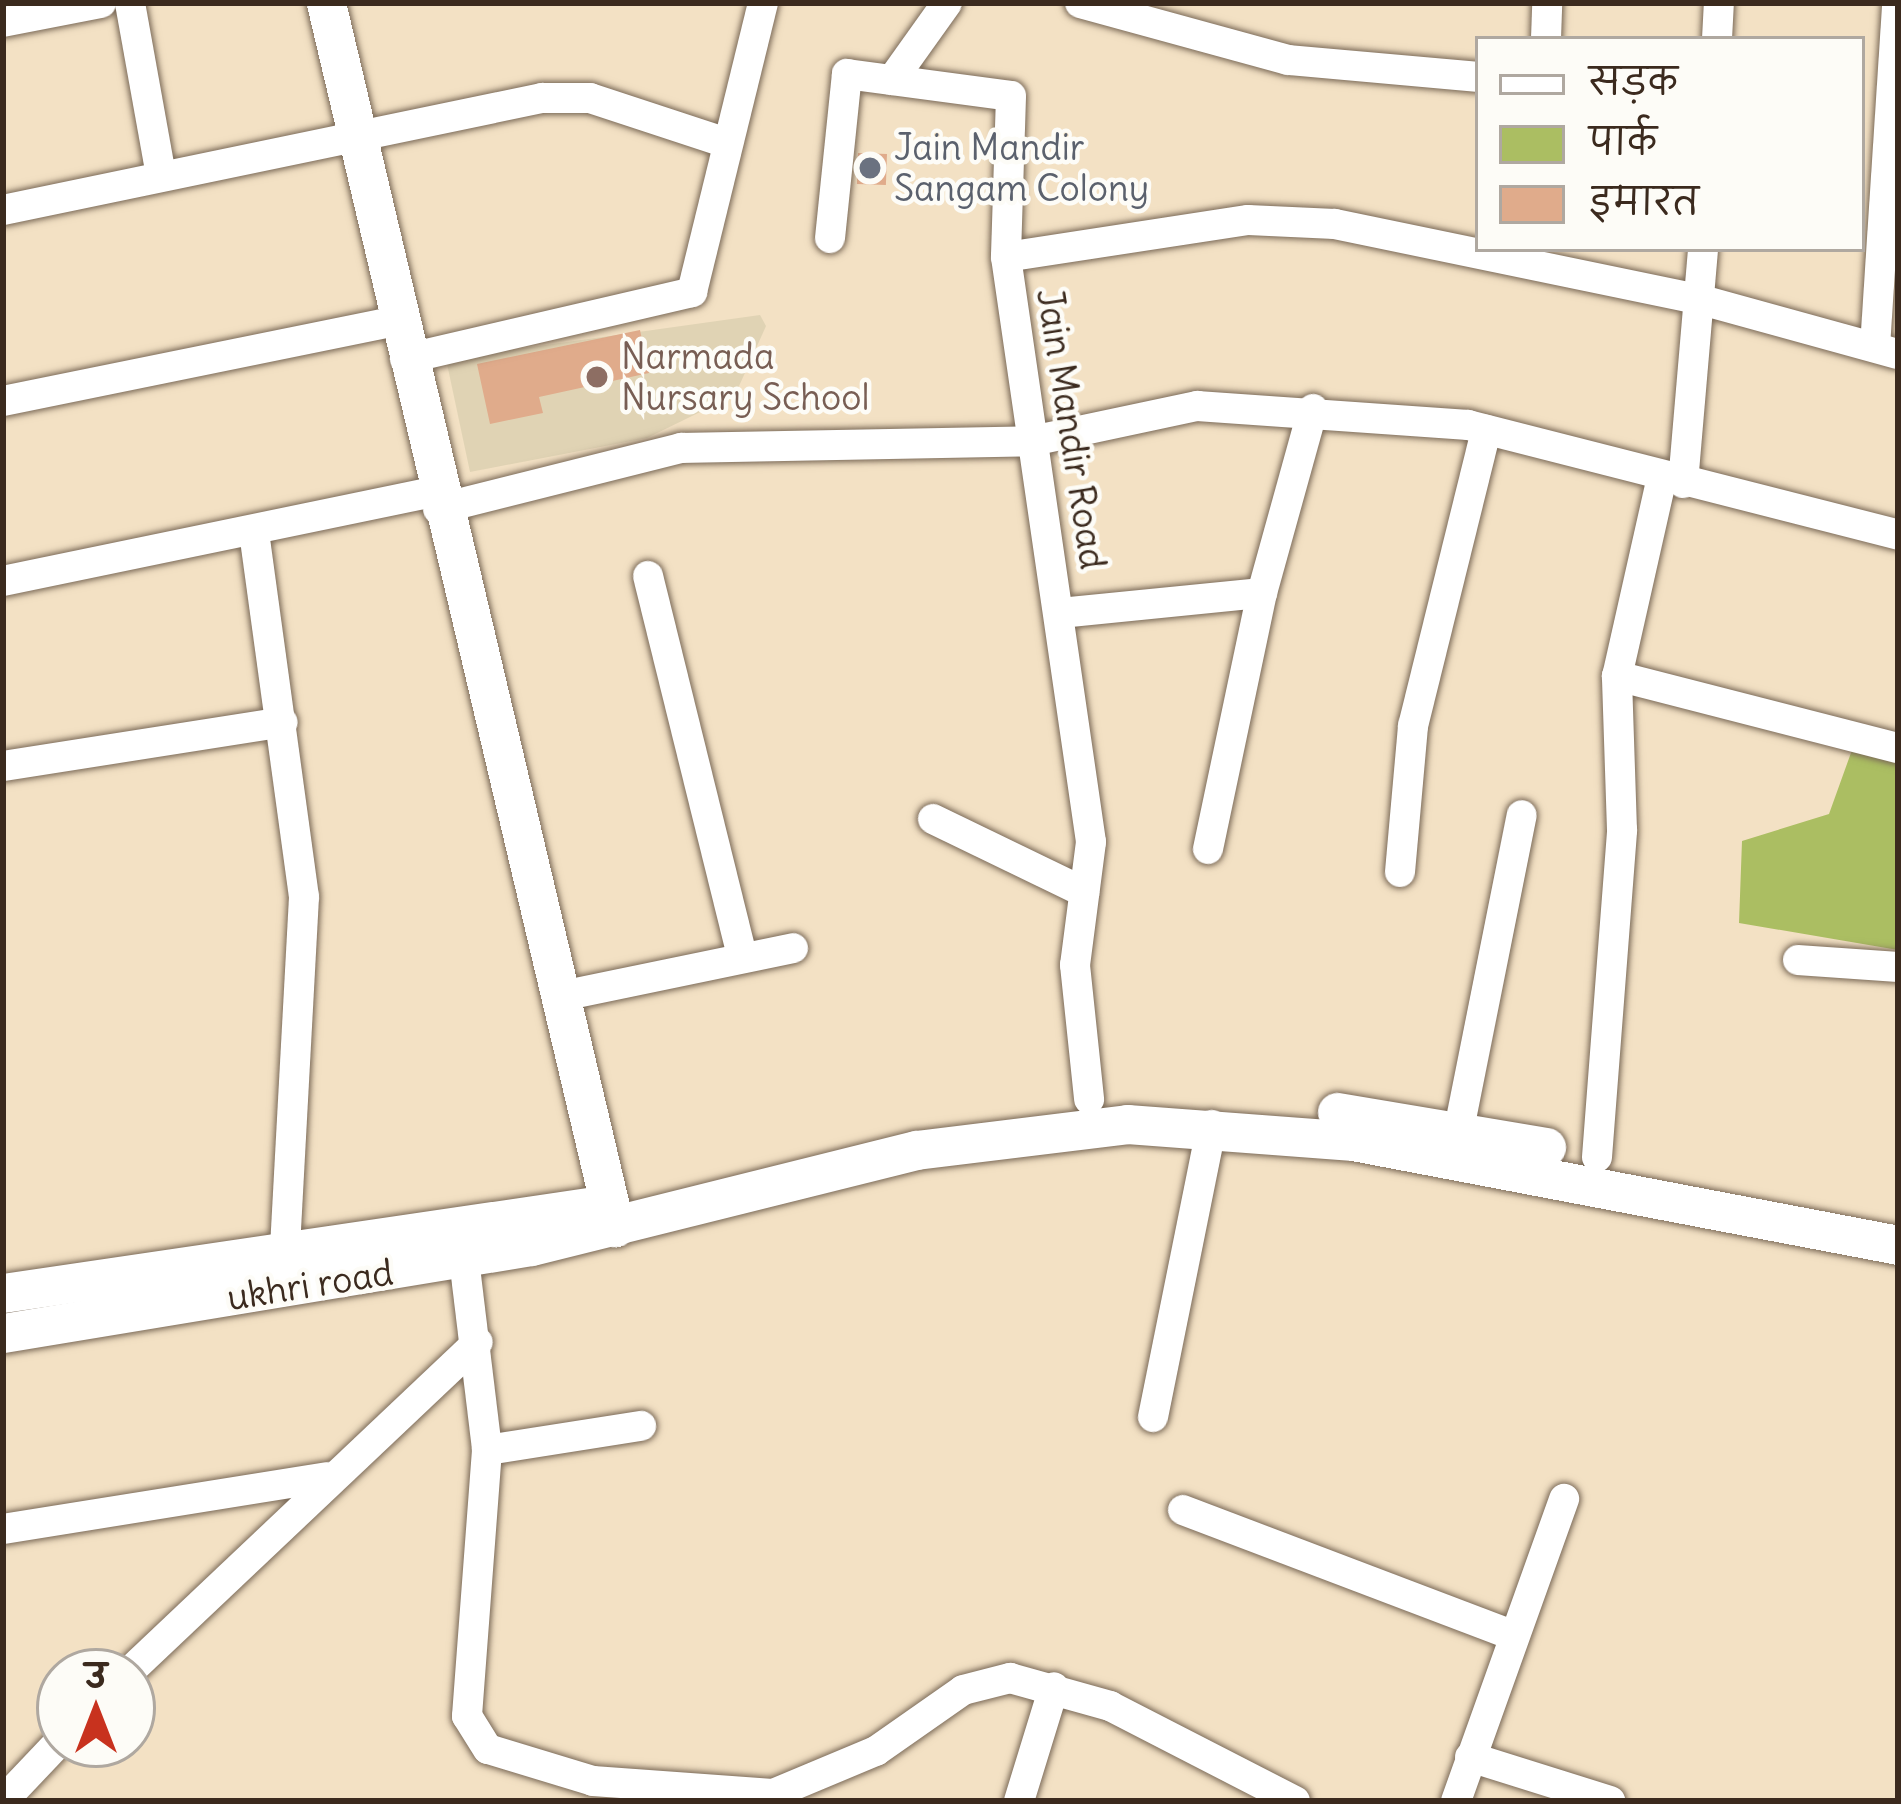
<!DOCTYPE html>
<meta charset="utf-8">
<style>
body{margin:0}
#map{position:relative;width:1901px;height:1804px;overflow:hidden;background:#f3e1c4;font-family:Delius,"Playpen Sans Deva",sans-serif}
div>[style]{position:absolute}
.built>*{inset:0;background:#e0d3b4}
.green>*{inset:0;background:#abbe62}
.building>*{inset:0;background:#e0ab8b;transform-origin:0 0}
.roads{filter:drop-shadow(0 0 3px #7b6a58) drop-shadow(0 0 3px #7b6a58)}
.minor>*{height:30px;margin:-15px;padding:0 15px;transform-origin:15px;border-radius:15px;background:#fff}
.tertiary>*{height:39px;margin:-19.5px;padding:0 19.5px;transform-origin:19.5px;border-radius:19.5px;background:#fff}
.dots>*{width:33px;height:33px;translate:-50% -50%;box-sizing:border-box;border:6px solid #fdfcf7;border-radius:50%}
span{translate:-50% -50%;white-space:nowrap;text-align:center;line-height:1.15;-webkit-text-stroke:9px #fdfcf7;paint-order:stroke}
.worship-label{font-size:36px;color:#5b616d}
.left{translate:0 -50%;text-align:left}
.education-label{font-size:36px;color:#785e54}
.street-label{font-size:36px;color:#3b2a1e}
.frame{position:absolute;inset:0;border:6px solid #3b2a1e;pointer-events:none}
.legend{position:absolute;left:1475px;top:36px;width:390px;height:216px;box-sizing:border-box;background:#fdfcf7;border:3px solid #afa8a0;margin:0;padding:15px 21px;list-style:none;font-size:36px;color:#3b2a1e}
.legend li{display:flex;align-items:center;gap:24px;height:60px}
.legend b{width:60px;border:3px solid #afa8a0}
.north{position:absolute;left:36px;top:1648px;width:120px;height:120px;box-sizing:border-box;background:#fdfcf7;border:3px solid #afa8a0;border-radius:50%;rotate:0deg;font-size:33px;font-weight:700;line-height:48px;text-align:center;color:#3b2a1e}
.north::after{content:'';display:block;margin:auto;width:42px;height:54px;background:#c8321e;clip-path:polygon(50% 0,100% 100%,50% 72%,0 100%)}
</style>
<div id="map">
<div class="built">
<div style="clip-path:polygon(760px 315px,766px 326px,735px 395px,647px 438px,470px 472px,446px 359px)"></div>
</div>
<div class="green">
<div style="clip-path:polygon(1852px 750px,1898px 760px,1898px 950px,1739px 923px,1742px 841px,1829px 814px)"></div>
</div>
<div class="building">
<div style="left:858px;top:153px;width:29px;height:31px;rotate:2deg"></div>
<div style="clip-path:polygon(640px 330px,649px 373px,539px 397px,543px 413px,490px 424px,477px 364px)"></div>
</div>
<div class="roads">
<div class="minor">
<div style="left:130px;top:3px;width:176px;rotate:79.8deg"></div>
<div style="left:1080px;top:3px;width:216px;rotate:15.3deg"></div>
<div style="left:1288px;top:60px;width:191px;rotate:5.1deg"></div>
<div style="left:3px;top:22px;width:100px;rotate:-11deg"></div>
<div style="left:1546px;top:39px;width:36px;rotate:-88deg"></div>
<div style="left:1717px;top:39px;width:36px;rotate:-87deg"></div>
<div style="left:892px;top:80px;width:95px;rotate:-54.5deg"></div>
<div style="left:3px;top:210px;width:551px;rotate:-11.74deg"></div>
<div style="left:542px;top:98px;width:48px"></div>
<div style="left:590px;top:98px;width:144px;rotate:18.2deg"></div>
<div style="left:830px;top:238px;width:165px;rotate:-84.1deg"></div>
<div style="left:847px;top:74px;width:165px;rotate:7.6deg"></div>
<div style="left:1011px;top:96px;width:161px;rotate:91.8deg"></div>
<div style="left:1006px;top:257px;width:591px;rotate:81.73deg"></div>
<div style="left:1091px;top:842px;width:124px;rotate:97.4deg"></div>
<div style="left:1075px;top:965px;width:135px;rotate:84deg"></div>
<div style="left:1006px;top:257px;width:245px;rotate:-8.7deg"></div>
<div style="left:1248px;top:220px;width:87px;rotate:2.6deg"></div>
<div style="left:1335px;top:224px;width:371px;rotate:11.7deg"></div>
<div style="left:1698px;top:299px;width:207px;rotate:15.4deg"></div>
<div style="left:1875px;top:347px;width:345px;rotate:-86.3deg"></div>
<div style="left:405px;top:359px;width:295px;rotate:-13.1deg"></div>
<div style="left:692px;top:292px;width:298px;rotate:-76.2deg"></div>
<div style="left:3px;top:401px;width:402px;rotate:-11.5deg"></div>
<div style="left:1662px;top:477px;width:204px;rotate:102.7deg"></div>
<div style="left:1617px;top:676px;width:290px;rotate:14.4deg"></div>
<div style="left:1683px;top:483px;width:235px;rotate:-85.1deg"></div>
<div style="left:438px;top:509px;width:251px;rotate:-14.1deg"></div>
<div style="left:681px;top:448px;width:351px;rotate:-1.1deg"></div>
<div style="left:1032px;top:441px;width:169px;rotate:-12deg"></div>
<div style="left:1197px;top:406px;width:272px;rotate:4deg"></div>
<div style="left:1468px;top:425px;width:444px;rotate:14.3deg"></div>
<div style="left:254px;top:532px;width:368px;rotate:82.2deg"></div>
<div style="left:304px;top:897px;width:356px;rotate:93.1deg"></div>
<div style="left:648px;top:576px;width:388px;rotate:76.1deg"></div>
<div style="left:3px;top:581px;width:440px;rotate:-11.7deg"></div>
<div style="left:1060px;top:613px;width:203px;rotate:-5.7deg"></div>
<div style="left:1262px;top:593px;width:191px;rotate:-74.5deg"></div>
<div style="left:3px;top:766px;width:283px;rotate:-8.9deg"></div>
<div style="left:933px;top:819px;width:168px;rotate:25.8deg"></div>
<div style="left:1208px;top:849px;width:262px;rotate:-78.1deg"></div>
<div style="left:1400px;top:872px;width:147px;rotate:-84.9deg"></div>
<div style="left:1413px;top:726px;width:305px;rotate:-76.1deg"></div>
<div style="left:1798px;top:960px;width:100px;rotate:4deg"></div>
<div style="left:557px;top:997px;width:241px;rotate:-11.7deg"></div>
<div style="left:1459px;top:1129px;width:320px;rotate:-78.7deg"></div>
<div style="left:1597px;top:1157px;width:328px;rotate:-85.6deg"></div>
<div style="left:1622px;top:830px;width:154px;rotate:-91.9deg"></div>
<div style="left:464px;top:1259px;width:192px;rotate:83.1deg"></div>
<div style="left:487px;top:1450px;width:156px;rotate:-8.9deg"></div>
<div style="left:1153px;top:1417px;width:298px;rotate:-78.6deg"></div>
<div style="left:487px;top:1450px;width:267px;rotate:94.3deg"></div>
<div style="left:467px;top:1716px;width:39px;rotate:58deg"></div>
<div style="left:488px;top:1749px;width:110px;rotate:16.9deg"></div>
<div style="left:593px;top:1781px;width:180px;rotate:4.1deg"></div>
<div style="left:773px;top:1794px;width:112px;rotate:-22.7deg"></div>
<div style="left:876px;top:1751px;width:106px;rotate:-35deg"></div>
<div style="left:963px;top:1690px;width:49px;rotate:-14.3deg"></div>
<div style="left:1010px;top:1678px;width:104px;rotate:15.6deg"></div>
<div style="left:1110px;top:1706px;width:208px;rotate:27.2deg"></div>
<div style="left:1183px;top:1510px;width:349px;rotate:20.8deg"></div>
<div style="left:3px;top:1529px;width:328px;rotate:-9.1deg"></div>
<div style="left:129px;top:1672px;width:480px;rotate:-43.4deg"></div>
<div style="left:1470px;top:1757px;width:147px;rotate:17.4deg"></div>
<div style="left:3px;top:1801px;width:83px;rotate:-46.5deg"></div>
<div style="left:1019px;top:1801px;width:119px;rotate:-72.9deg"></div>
<div style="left:1456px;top:1801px;width:321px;rotate:-70.3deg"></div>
</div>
<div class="tertiary">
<div style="left:326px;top:3px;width:1258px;rotate:76.72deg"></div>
<div style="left:1337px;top:1112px;width:212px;rotate:9.5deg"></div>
<div style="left:3px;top:1293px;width:598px;rotate:-8.36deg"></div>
<div style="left:3px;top:1333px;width:535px;rotate:-9.36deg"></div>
<div style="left:531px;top:1246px;width:397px;rotate:-14deg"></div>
<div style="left:916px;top:1150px;width:213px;rotate:-7deg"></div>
<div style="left:1127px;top:1124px;width:227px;rotate:4.3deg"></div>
<div style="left:1353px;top:1141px;width:555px;rotate:10.8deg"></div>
</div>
</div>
<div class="dots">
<div style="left:870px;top:168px;background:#6b7280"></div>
<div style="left:597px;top:377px;background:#8d6e63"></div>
</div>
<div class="worship-label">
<span class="left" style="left:894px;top:168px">Jain Mandir<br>Sangam Colony</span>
</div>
<div class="education-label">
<span class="left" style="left:621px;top:377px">Narmada<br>Nursary School</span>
</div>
<div class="street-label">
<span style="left:1071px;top:429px;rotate:81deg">Jain Mandir Road</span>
<span style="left:310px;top:1285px;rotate:-9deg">ukhri road</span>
</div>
<div class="frame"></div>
<ul class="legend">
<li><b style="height:15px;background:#fff"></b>सड़क</li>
<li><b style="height:33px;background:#abbe62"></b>पार्क</li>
<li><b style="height:33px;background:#e0ab8b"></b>इमारत</li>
</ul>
<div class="north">उ</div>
</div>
